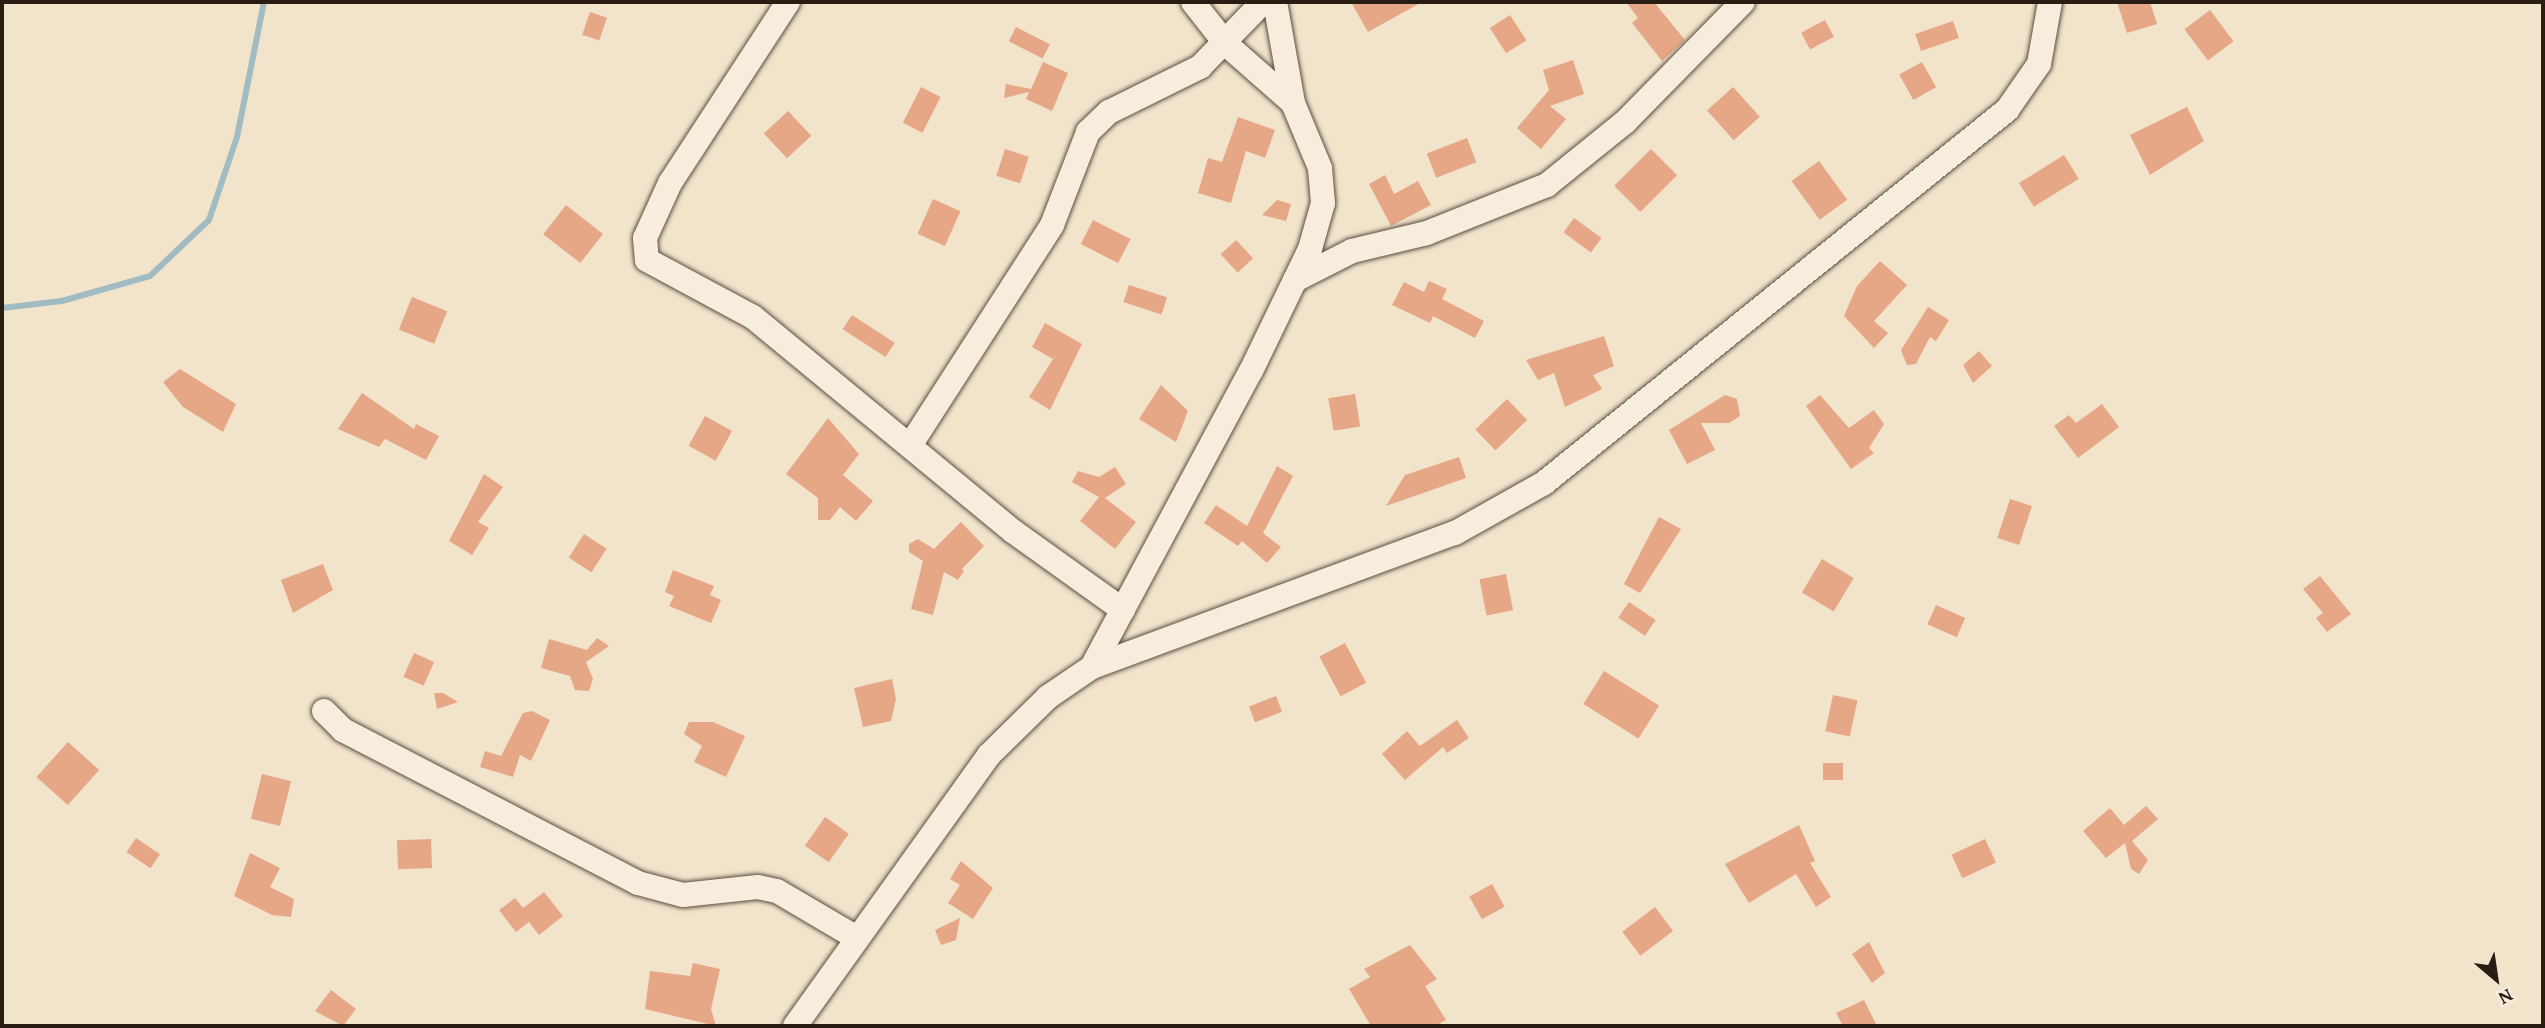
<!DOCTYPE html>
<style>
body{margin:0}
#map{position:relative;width:2545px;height:1028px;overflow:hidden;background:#f2e3cb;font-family:"Gentium Book Plus",serif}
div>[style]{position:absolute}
.stream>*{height:6px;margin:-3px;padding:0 3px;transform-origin:3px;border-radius:3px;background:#a1bbc3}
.building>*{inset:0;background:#e6a787;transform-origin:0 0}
.roads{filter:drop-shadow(0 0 2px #5a4e41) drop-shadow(0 0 2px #5a4e41)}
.minor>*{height:24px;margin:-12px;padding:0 12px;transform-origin:12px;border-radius:12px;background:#f7eddd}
span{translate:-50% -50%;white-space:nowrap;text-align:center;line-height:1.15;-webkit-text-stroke:6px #f7eddd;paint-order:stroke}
.frame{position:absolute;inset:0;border:4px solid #271d13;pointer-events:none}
.north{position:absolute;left:2461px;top:944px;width:70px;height:70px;-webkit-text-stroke:5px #f7eddd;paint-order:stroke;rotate:151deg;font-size:19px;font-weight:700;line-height:28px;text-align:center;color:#271d13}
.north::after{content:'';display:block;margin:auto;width:24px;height:32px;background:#271d13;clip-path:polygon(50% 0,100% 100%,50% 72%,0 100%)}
</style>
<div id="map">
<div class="stream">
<div style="left:2px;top:308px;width:60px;rotate:-6.7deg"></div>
<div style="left:62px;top:301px;width:91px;rotate:-15.9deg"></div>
<div style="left:150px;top:276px;width:81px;rotate:-43.5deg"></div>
<div style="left:209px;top:220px;width:88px;rotate:-71.4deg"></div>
<div style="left:237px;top:137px;width:138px;rotate:-78.7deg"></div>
</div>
<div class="building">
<div style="clip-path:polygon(1351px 2px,1422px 2px,1368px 32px)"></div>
<div style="clip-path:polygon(1626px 2px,1654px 2px,1685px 40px,1662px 61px,1632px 23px,1638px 18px)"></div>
<div style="clip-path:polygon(2117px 2px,2150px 2px,2157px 24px,2127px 33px)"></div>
<div style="left:2210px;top:10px;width:39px;height:32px;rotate:53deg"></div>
<div style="left:590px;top:12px;width:18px;height:24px;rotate:19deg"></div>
<div style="left:1510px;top:15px;width:30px;height:24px;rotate:57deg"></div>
<div style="left:1825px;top:20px;width:19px;height:27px;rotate:62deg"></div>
<div style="left:1953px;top:21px;width:18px;height:40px;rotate:71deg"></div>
<div style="left:1016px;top:27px;width:38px;height:16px;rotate:27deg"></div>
<div style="clip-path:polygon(1573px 60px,1584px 94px,1550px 106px,1566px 119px,1541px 149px,1517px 128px,1549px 90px,1543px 70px)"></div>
<div style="clip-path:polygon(1043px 62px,1068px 73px,1052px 111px,1026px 99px,1029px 92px,1004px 98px,1006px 84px,1031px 89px)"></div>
<div style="left:1922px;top:62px;width:29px;height:26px;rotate:61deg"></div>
<div style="left:921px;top:87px;width:22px;height:40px;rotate:27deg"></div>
<div style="left:1733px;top:87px;width:40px;height:35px;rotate:48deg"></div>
<div style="clip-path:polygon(2187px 107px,2204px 141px,2150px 175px,2130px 135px)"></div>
<div style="left:788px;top:111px;width:34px;height:33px;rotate:47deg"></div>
<div style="clip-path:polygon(1238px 117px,1275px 130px,1265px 158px,1246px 151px,1231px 203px,1198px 193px,1208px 158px,1222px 162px)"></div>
<div style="left:1467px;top:138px;width:26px;height:43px;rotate:69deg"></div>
<div style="left:1005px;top:149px;width:25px;height:28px;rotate:18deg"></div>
<div style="left:1651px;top:149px;width:37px;height:52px;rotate:45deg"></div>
<div style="left:2064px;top:155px;width:28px;height:53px;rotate:58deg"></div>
<div style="left:1819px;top:161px;width:48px;height:34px;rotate:54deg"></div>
<div style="clip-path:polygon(1385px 175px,1394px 194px,1418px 181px,1431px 205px,1391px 226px,1369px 184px)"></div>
<div style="left:933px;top:199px;width:30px;height:38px;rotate:24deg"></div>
<div style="clip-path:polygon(1277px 200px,1291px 204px,1286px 221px,1262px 215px)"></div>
<div style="left:566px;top:205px;width:47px;height:37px;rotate:38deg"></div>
<div style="left:1574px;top:218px;width:34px;height:18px;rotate:36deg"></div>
<div style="left:1093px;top:220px;width:42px;height:27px;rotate:27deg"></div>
<div style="left:1236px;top:240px;width:25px;height:21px;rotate:47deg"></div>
<div style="clip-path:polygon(1880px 261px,1907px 285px,1874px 321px,1888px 333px,1874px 348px,1844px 316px,1857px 286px)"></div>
<div style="clip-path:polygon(1429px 281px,1447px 289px,1442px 299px,1484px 321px,1475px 338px,1433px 316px,1430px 323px,1392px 305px,1404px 282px,1424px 292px)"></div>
<div style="left:1129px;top:285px;width:40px;height:18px;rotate:18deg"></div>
<div style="left:412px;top:297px;width:38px;height:35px;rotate:22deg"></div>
<div style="clip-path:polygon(1928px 307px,1949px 320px,1936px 341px,1930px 337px,1916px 364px,1907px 365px,1901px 350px)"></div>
<div style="left:852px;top:315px;width:51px;height:17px;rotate:33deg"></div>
<div style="clip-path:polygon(1045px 323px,1082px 344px,1050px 410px,1029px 397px,1053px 359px,1032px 347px)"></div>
<div style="clip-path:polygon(1604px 336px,1614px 366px,1593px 375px,1602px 389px,1565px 407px,1554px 373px,1538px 380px,1526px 360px)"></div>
<div style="clip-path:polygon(1979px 351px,1992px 366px,1973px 383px,1963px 365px)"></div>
<div style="clip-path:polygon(180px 369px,236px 404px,223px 432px,183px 407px,163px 382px)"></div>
<div style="clip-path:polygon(1161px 385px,1188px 411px,1176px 442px,1139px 419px)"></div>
<div style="clip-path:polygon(362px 393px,414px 429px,416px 424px,439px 436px,426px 460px,385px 439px,379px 447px,338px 429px)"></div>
<div style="left:1355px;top:394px;width:33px;height:27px;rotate:81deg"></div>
<div style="clip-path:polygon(1725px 395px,1737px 399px,1740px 416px,1729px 423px,1701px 423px,1715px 450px,1687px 464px,1669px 430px)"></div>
<div style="clip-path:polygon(1820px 395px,1849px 428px,1874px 410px,1884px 424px,1869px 448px,1874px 453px,1851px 469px,1806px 406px)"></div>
<div style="left:1507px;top:399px;width:29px;height:44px;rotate:46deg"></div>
<div style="clip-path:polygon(2102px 404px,2119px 427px,2078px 458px,2054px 426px,2069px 415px,2076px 423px)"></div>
<div style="left:705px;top:416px;width:31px;height:34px;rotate:29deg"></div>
<div style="clip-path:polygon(828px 418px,859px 454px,843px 475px,873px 501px,856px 521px,840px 507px,830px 520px,818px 520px,818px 498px,786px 474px)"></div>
<div style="clip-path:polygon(1459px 457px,1466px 478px,1386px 506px,1405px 475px)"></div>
<div style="clip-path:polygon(1277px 466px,1293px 476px,1263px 533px,1281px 547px,1267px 563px,1242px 541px,1238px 546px,1204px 523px,1216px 505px,1247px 526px)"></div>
<div style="clip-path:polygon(1115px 467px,1126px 484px,1105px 498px,1136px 522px,1115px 549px,1080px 521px,1099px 497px,1072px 482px,1078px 471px,1099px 477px)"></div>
<div style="clip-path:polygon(484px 474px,503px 487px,478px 522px,489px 528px,472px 555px,449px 541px)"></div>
<div style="left:2010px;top:499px;width:23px;height:41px;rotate:18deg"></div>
<div style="clip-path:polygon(1659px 517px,1681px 529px,1640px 593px,1624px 584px)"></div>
<div style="clip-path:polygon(961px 522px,984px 546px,962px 569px,949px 556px,964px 571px,958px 580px,944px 572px,933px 615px,911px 609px,923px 561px,909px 552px,909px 544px,918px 539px,934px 549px)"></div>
<div style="left:584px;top:534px;width:27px;height:28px;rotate:33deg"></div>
<div style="left:1822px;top:559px;width:37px;height:39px;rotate:31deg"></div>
<div style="clip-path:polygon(323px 564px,333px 590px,293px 613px,281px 580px)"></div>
<div style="clip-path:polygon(673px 570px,714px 586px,710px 595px,721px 600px,711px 623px,669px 606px,674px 596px,665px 592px)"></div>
<div style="left:1506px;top:574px;width:37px;height:27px;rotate:79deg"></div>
<div style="clip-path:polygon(2320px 576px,2351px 614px,2327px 632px,2316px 618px,2323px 613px,2303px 589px)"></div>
<div style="left:1629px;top:602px;width:32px;height:19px;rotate:34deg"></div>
<div style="left:1936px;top:605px;width:32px;height:21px;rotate:24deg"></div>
<div style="clip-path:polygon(597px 638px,609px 646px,586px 662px,593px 679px,589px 691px,575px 690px,570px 676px,541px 668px,549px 639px,587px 650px)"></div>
<div style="left:1345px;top:643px;width:45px;height:29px;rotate:62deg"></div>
<div style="left:414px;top:653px;width:22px;height:26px;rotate:24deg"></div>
<div style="left:1604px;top:671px;width:65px;height:39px;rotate:32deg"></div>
<div style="clip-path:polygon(892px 679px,896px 699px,891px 721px,863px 727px,854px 688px)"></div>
<div style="clip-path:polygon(434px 693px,443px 693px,458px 702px,437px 709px)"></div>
<div style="left:1833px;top:695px;width:25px;height:37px;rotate:12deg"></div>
<div style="left:1276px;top:696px;width:17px;height:29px;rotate:69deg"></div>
<div style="clip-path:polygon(532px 711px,550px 720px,531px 761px,520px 755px,513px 777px,480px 767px,485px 751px,501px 756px,523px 713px)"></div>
<div style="clip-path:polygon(1457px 720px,1469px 738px,1447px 753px,1443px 747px,1405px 780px,1382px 754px,1407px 731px,1420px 746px)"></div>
<div style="clip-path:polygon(689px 722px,713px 722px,745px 736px,726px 777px,694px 762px,702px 746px,684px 734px)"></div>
<div style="left:68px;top:742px;width:42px;height:47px;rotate:42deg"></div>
<div style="left:1823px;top:763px;width:20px;height:17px"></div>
<div style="left:262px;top:774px;width:30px;height:46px;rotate:14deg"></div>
<div style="clip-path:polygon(2146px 806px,2158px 819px,2132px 841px,2148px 860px,2139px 874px,2131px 869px,2125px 843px,2106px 858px,2083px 831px,2110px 808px,2124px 825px)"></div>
<div style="left:825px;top:817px;width:29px;height:35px;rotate:35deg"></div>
<div style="clip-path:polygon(1799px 825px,1815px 861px,1810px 863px,1831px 897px,1816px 907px,1796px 874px,1749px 903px,1725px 864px)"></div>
<div style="left:136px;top:838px;width:29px;height:17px;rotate:34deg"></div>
<div style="left:431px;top:839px;width:29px;height:34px;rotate:88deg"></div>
<div style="left:1985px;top:839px;width:26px;height:37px;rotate:65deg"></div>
<div style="clip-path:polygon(250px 853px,280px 868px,270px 887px,294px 899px,291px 917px,272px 915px,234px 896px)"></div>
<div style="clip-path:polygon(961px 861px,993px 888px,973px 919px,948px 903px,960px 885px,950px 879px)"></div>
<div style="left:1492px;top:884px;width:26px;height:26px;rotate:61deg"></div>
<div style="clip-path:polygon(544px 892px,563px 916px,539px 935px,529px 922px,516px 932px,499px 910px,515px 898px,523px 908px)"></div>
<div style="left:1655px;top:907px;width:30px;height:41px;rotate:53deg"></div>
<div style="clip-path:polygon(960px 918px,956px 940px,941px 945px,935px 930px)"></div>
<div style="clip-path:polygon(1869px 942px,1885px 973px,1872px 983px,1852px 954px)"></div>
<div style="clip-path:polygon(1410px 945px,1437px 979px,1425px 986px,1446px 1020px,1435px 1026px,1371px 1026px,1349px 989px,1370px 977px,1364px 969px)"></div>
<div style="clip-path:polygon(693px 963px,720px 969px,711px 1009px,716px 1026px,645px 1009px,650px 971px,690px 976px)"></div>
<div style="clip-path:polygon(331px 990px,356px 1009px,343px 1026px,315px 1011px)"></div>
<div style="clip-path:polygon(1864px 1000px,1877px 1026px,1843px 1026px,1836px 1013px)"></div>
</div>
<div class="roads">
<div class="minor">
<div style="left:788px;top:2px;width:216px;rotate:123.1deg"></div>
<div style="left:670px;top:183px;width:60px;rotate:114.4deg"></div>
<div style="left:645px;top:238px;width:22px;rotate:85deg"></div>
<div style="left:647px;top:260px;width:120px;rotate:28.3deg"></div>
<div style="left:753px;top:317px;width:338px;rotate:39.5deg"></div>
<div style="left:1014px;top:532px;width:134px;rotate:35.6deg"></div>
<div style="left:1275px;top:2px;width:103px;rotate:79.9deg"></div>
<div style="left:1295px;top:280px;width:64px;rotate:-27deg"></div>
<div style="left:1352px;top:251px;width:77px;rotate:-13.5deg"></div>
<div style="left:1427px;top:233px;width:129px;rotate:-21.8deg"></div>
<div style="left:1547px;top:185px;width:100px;rotate:-38.9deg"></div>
<div style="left:1625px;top:122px;width:168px;rotate:-45.5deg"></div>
<div style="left:911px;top:444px;width:260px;rotate:-57.2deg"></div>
<div style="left:1052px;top:225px;width:100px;rotate:-68.8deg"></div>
<div style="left:1088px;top:132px;width:29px;rotate:-44deg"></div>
<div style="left:1109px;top:112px;width:102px;rotate:-26.3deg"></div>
<div style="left:1200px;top:67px;width:91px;rotate:-45.9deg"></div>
<div style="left:1092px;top:667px;width:336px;rotate:-61.8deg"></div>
<div style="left:1251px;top:371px;width:136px;rotate:-64.2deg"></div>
<div style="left:1310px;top:249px;width:48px;rotate:-74.2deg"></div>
<div style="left:1323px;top:203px;width:35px;rotate:-95deg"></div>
<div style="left:1320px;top:168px;width:70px;rotate:-112.6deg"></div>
<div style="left:1293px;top:103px;width:89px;rotate:-138.6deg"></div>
<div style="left:1226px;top:44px;width:53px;rotate:-128.2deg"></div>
<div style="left:324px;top:711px;width:27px;rotate:45deg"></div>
<div style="left:343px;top:730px;width:332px;rotate:27.4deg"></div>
<div style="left:638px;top:883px;width:47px;rotate:14.9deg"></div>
<div style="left:683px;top:895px;width:75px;rotate:-6.1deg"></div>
<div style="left:758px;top:887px;width:19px;rotate:12deg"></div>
<div style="left:777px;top:891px;width:91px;rotate:30.5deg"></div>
<div style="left:795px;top:1026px;width:333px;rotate:-54.4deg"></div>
<div style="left:989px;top:755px;width:83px;rotate:-44.5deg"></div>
<div style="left:1048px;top:697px;width:53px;rotate:-34.3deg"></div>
<div style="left:1092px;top:667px;width:387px;rotate:-20.3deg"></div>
<div style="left:1455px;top:533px;width:102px;rotate:-29.3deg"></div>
<div style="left:1544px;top:483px;width:595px;rotate:-38.86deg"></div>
<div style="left:2007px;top:110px;width:56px;rotate:-55.2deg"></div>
<div style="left:2039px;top:64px;width:63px;rotate:-79.9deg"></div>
</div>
</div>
<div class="frame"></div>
<div class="north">N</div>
</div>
